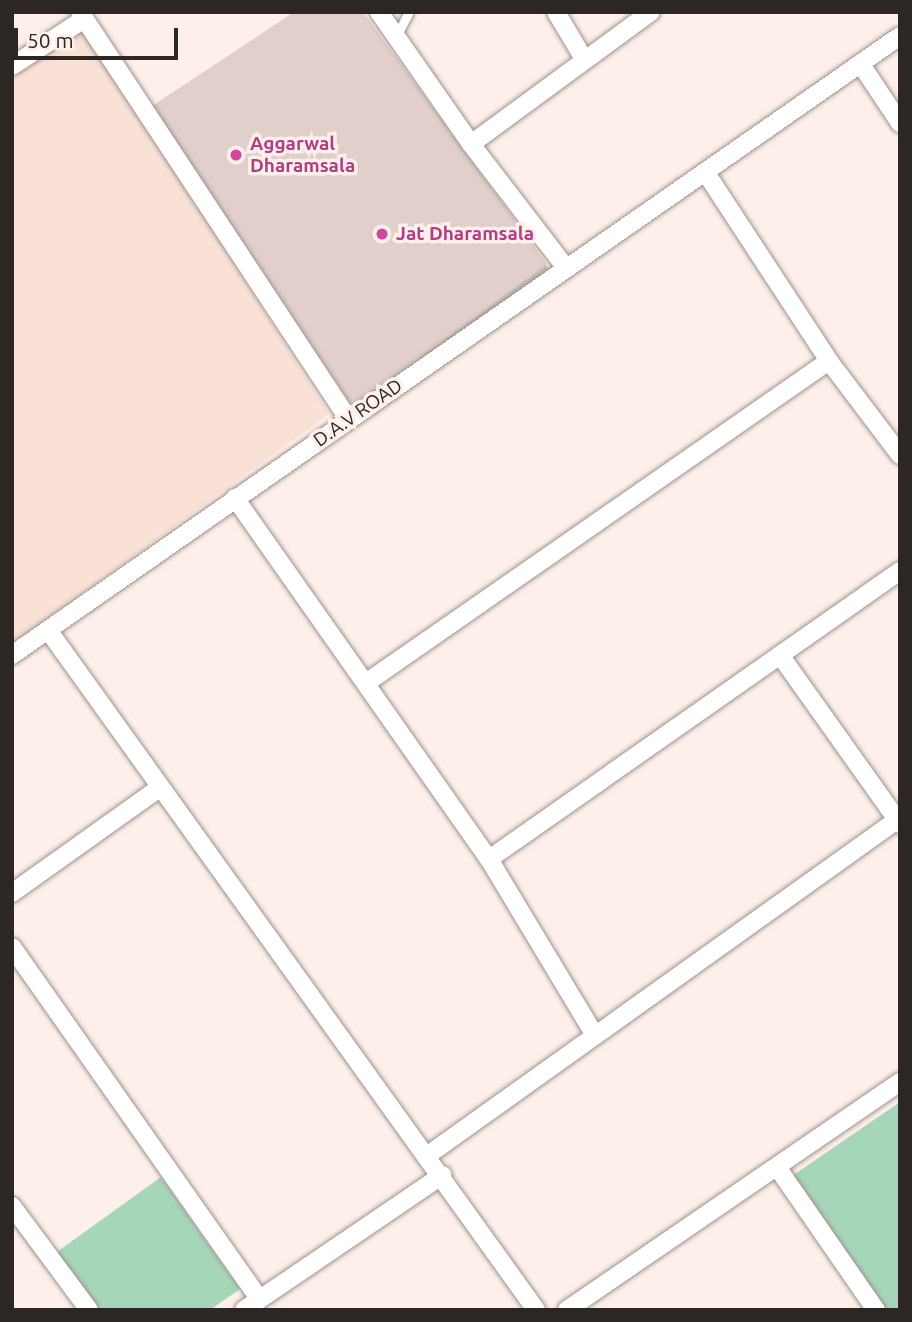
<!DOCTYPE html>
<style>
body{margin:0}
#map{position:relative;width:912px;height:1322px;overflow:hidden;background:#fdf0ea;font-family:Ubuntu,sans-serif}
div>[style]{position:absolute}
.built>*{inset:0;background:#f9e1d6}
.green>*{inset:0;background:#a6d6ba}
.shadow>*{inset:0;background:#0003;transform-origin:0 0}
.building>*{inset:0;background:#e0cfca}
.roads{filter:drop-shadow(0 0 2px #a0928b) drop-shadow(0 0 2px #a0928b)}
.service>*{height:9px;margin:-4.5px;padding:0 4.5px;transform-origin:4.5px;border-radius:4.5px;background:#fff}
.minor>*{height:18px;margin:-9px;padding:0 9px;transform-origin:9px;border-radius:9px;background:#fff}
.dots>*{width:19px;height:19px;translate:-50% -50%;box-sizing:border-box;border:4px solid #fdf0ea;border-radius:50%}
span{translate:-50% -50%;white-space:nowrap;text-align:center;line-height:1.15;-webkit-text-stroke:7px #fdf0ea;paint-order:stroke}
.hotel-label{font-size:19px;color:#b23c85;font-weight:700}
.left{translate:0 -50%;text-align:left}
.street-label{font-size:19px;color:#2d2724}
.frame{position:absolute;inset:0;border:14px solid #2d2724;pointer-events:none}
.scale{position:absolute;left:14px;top:28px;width:164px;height:32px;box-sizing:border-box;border:4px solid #2d2724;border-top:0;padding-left:9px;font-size:21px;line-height:24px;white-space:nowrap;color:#2d2724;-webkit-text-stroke:5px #fdf0ea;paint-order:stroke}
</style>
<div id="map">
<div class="built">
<div style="clip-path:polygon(83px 26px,329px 414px,12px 644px,12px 74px)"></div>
</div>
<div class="green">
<div style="clip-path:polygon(900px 1102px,900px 1310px,885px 1310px,792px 1176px)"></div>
<div style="clip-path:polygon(161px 1177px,240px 1289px,210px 1310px,94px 1310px,54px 1254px)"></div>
</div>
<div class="shadow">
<div style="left:362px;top:12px;width:333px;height:227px;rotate:54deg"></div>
</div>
<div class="building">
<div style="clip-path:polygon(294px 12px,363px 12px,547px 264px,353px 408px,152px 106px)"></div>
</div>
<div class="roads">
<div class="service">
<div style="left:396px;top:37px;width:28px;rotate:-63deg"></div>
</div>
<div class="minor">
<div style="left:80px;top:12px;width:489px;rotate:56.6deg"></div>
<div style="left:379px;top:12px;width:161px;rotate:55.1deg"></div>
<div style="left:471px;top:144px;width:156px;rotate:52.5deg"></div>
<div style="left:556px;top:12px;width:55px;rotate:59.2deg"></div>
<div style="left:12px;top:66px;width:86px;rotate:-33.1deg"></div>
<div style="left:862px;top:66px;width:69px;rotate:56.3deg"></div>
<div style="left:471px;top:144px;width:223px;rotate:-36.3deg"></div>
<div style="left:706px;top:173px;width:225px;rotate:56.8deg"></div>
<div style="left:829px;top:361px;width:118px;rotate:52.9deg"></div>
<div style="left:235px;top:498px;width:441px;rotate:54.9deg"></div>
<div style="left:489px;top:859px;width:204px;rotate:59deg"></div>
<div style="left:48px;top:630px;width:837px;rotate:54.33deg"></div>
<div style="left:12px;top:655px;width:1082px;rotate:-34.88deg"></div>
<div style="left:780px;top:655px;width:207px;rotate:54.6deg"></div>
<div style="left:366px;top:683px;width:564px;rotate:-34.82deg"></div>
<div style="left:489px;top:859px;width:502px;rotate:-35.02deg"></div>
<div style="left:12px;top:893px;width:179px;rotate:-35.5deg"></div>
<div style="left:12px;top:947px;width:430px;rotate:54.9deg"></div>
<div style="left:428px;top:1155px;width:576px;rotate:-35.54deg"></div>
<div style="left:777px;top:1167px;width:174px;rotate:55.3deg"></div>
<div style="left:12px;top:1206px;width:129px;rotate:53.5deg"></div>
<div style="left:244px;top:1310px;width:240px;rotate:-34.2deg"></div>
<div style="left:567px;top:1310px;width:404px;rotate:-34.4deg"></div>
</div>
</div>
<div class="dots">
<div style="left:236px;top:155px;background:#d1479c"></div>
<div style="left:382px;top:234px;background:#d1479c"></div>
</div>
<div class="hotel-label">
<span class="left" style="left:250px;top:155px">Aggarwal<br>Dharamsala</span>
<span class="left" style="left:396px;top:234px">Jat Dharamsala</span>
</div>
<div class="street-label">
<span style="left:358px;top:413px;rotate:-35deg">D.A.V ROAD</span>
</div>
<div class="frame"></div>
<div class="scale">50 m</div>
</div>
